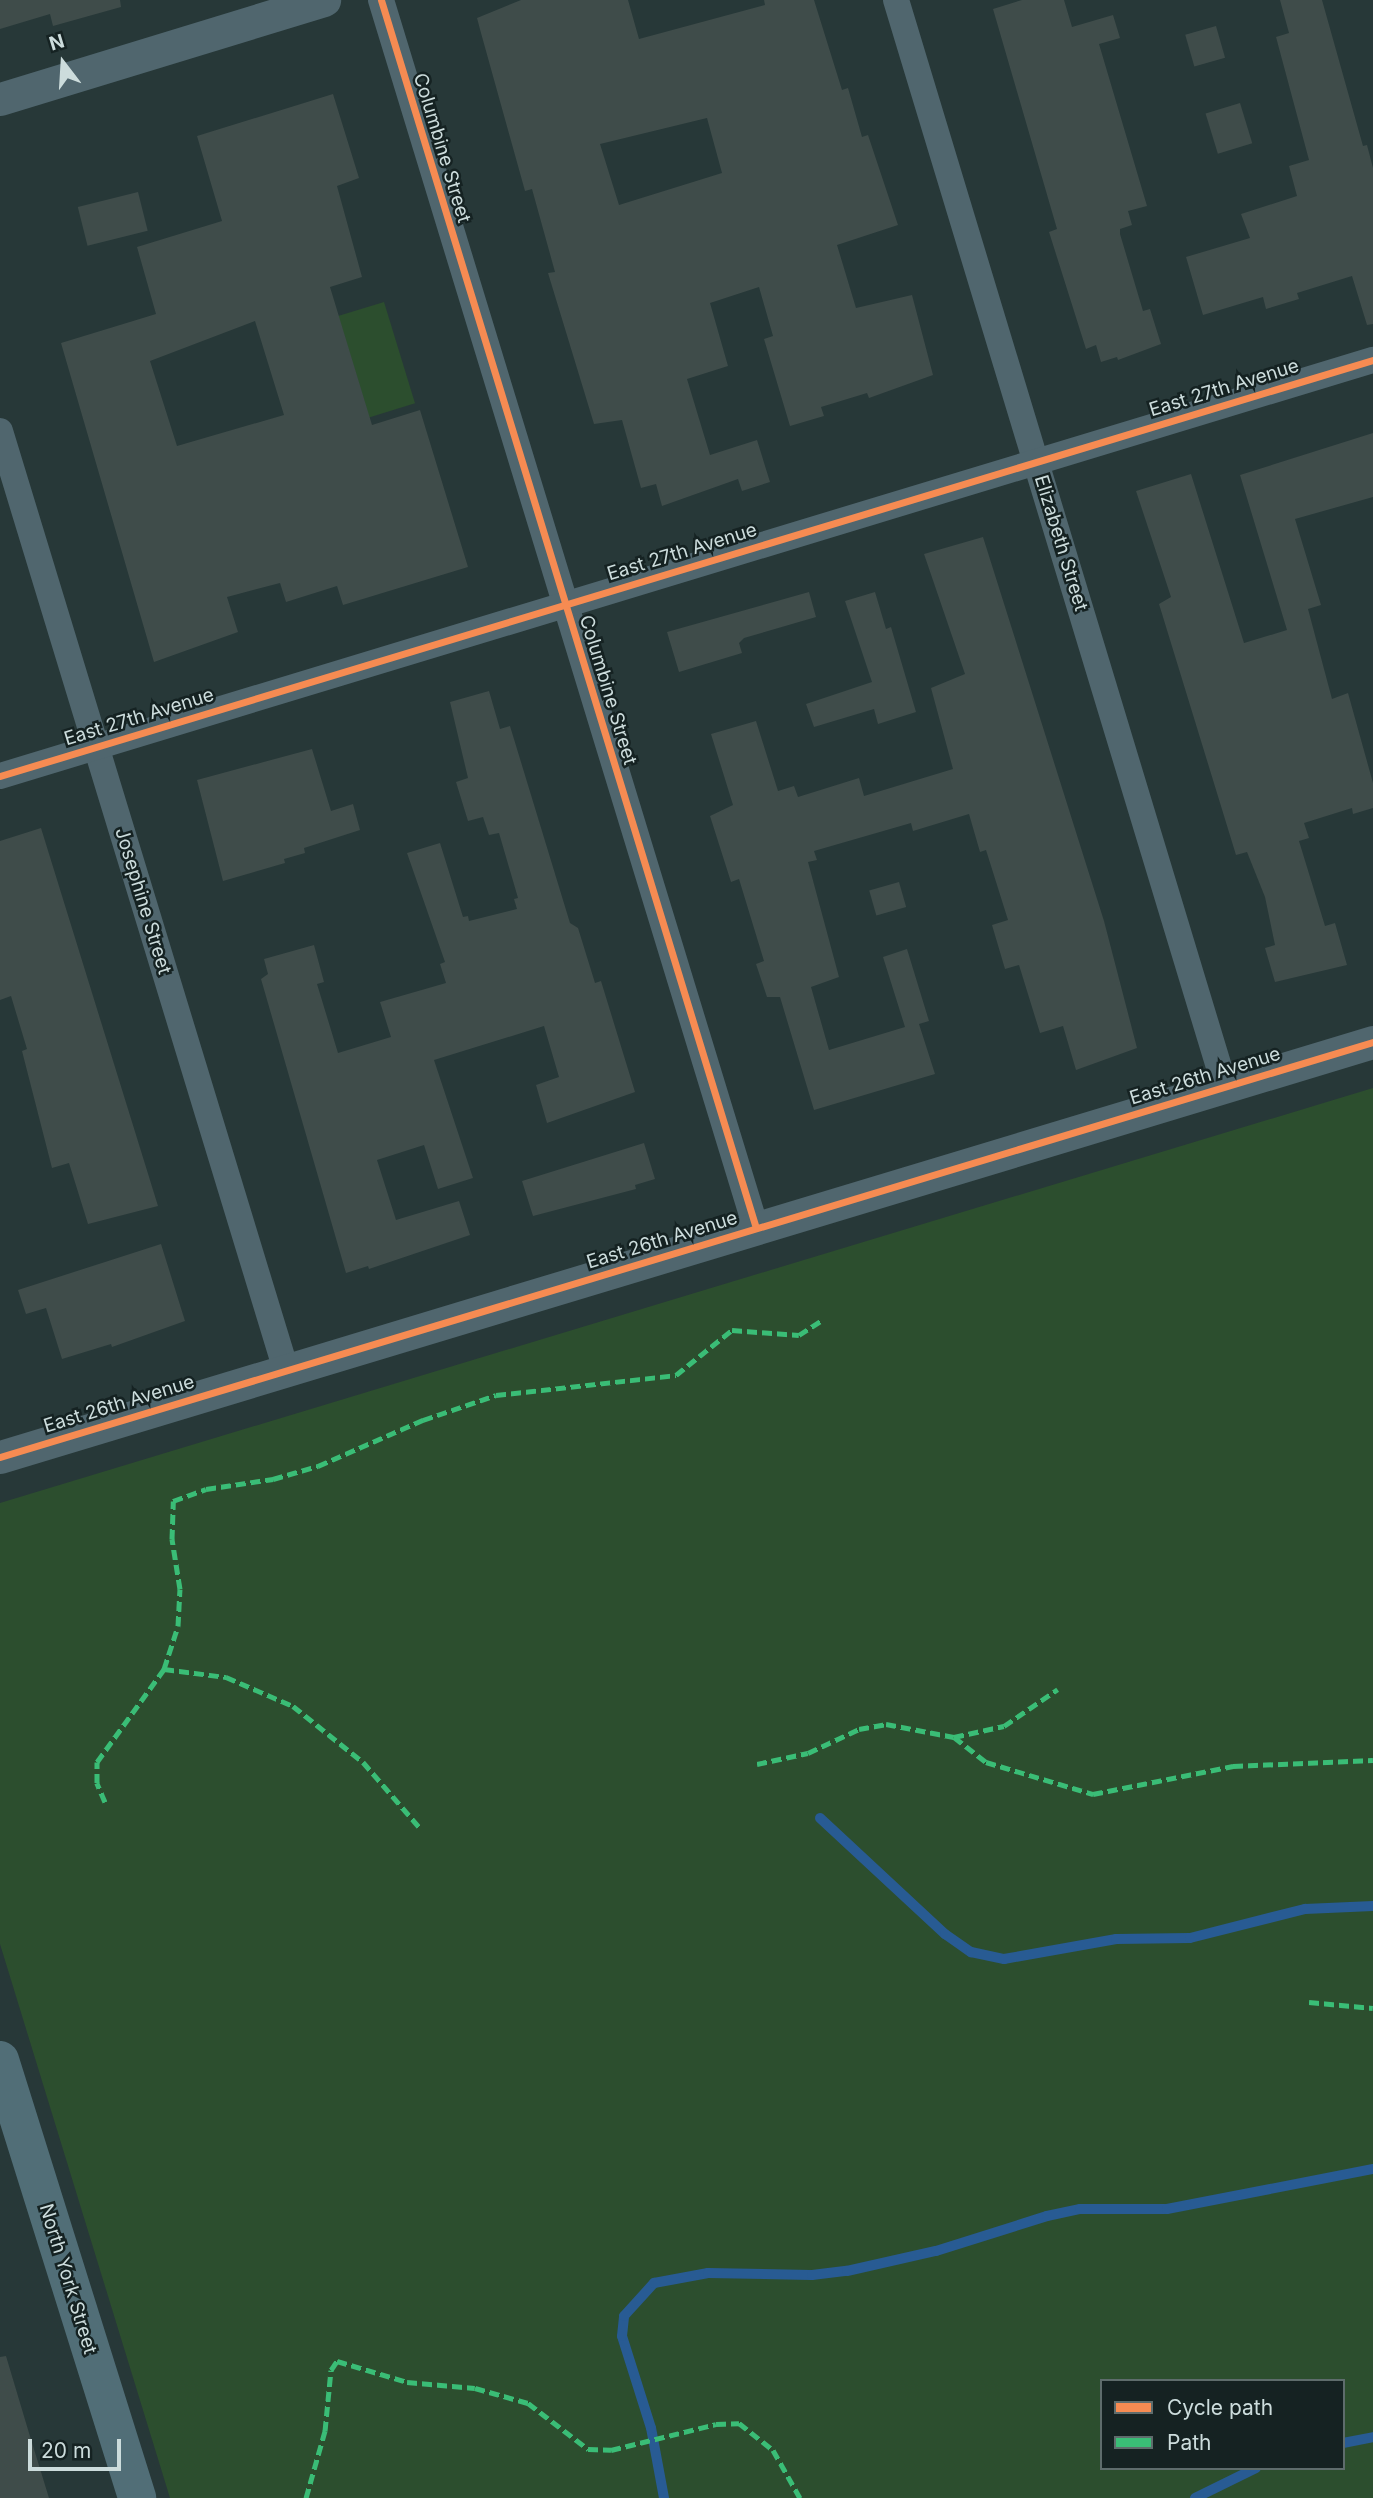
<!DOCTYPE html>
<style>
body{margin:0}
#map{position:relative;width:1373px;height:2498px;overflow:hidden;background:#273838;font-family:Inter,sans-serif}
div>[style]{position:absolute}
.green>*{inset:0;background:#2c4e2e;transform-origin:0 0}
.stream>*{height:10px;margin:-5px;padding:0 5px;transform-origin:5px;border-radius:5px;background:#285b93}
.building>*{inset:0;background:#3f4c4a;transform-origin:0 0}
.minor>*{height:26px;margin:-13px;padding:0 13px;transform-origin:13px;border-radius:13px;background:#50666e}
.tertiary>*{height:33px;margin:-16.5px;padding:0 16.5px;transform-origin:16.5px;border-radius:16.5px;background:#50666e}
.secondary>*{height:38px;margin:-19px;padding:0 19px;transform-origin:19px;border-radius:19px;background:#516e77}
.quiet>*{height:5px;margin-top:-2.5px;transform-origin:0;background:repeating-linear-gradient(90deg,#3abd76 0 10px,transparent 0 15px)}
.cycleway>*{height:7px;margin:-3.5px;padding:0 3.5px;transform-origin:3.5px;border-radius:3.5px;background:#f68b52}
span{translate:-50% -50%;white-space:nowrap;text-align:center;line-height:1.15;-webkit-text-stroke:5px #152222;paint-order:stroke}
.street-label{font-size:19px;color:#ccdcdc}
.legend{position:absolute;left:1100px;top:2379px;width:245px;height:91px;box-sizing:border-box;background:#152222;border:2px solid #5e6c6c;margin:0;padding:9px 12px;list-style:none;font-size:21px;color:#ccdcdc}
.legend li{display:flex;align-items:center;gap:14px;height:35px}
.legend b{width:35px;border:2px solid #5e6c6c}
.north{position:absolute;left:28px;top:28px;width:70px;height:70px;-webkit-text-stroke:5px #152222;paint-order:stroke;rotate:343deg;font-size:19px;font-weight:700;line-height:28px;text-align:center;color:#ccdcdc}
.north::after{content:'';display:block;margin:auto;width:24px;height:32px;background:#ccdcdc;clip-path:polygon(50% 0,100% 100%,50% 72%,0 100%)}
.scale{position:absolute;left:28px;top:2439px;width:93px;height:32px;box-sizing:border-box;border:4px solid #ccdcdc;border-top:0;padding-left:9px;font-size:21px;line-height:24px;white-space:nowrap;color:#ccdcdc;-webkit-text-stroke:5px #152222;paint-order:stroke}
</style>
<div id="map">
<div class="green">
<div style="left:384px;top:302px;width:106px;height:48px;rotate:73deg"></div>
<div style="clip-path:polygon(evenodd,1373px 1088px,1373px 2498px,170px 2498px,0 1944px,0 1503px,1373px 1088px,1102px 2381px,1343px 2381px,1343px 2468px,1102px 2468px,1102px 2381px)"></div>
</div>
<div class="stream">
<div style="left:820px;top:1818px;width:171px;rotate:42.9deg"></div>
<div style="left:945px;top:1934px;width:32px;rotate:35deg"></div>
<div style="left:971px;top:1952px;width:34px;rotate:12deg"></div>
<div style="left:1004px;top:1959px;width:114px;rotate:-10.1deg"></div>
<div style="left:1116px;top:1939px;width:74px;rotate:-0.8deg"></div>
<div style="left:1190px;top:1938px;width:119px;rotate:-14.2deg"></div>
<div style="left:1305px;top:1909px;width:68px;rotate:-2.5deg"></div>
<div style="left:1343px;top:2443px;width:31px;rotate:-11deg"></div>
<div style="left:664px;top:2498px;width:71px;rotate:-100.5deg"></div>
<div style="left:651px;top:2428px;width:96px;rotate:-107.5deg"></div>
<div style="left:622px;top:2336px;width:20px;rotate:-84deg"></div>
<div style="left:624px;top:2316px;width:45px;rotate:-47.7deg"></div>
<div style="left:654px;top:2283px;width:55px;rotate:-10.5deg"></div>
<div style="left:708px;top:2273px;width:104px;rotate:1.1deg"></div>
<div style="left:812px;top:2275px;width:35px;rotate:-7deg"></div>
<div style="left:847px;top:2271px;width:91px;rotate:-12.7deg"></div>
<div style="left:936px;top:2251px;width:116px;rotate:-17.5deg"></div>
<div style="left:1047px;top:2216px;width:34px;rotate:-12deg"></div>
<div style="left:1080px;top:2209px;width:87px"></div>
<div style="left:1167px;top:2209px;width:210px;rotate:-11deg"></div>
<div style="left:1195px;top:2498px;width:68px;rotate:-26.2deg"></div>
</div>
<div class="building">
<div style="clip-path:polygon(0 0,120px 0,121px 7px,53px 26px,50px 14px,0 29px)"></div>
<div style="clip-path:polygon(evenodd,521px 0,628px 0,639px 39px,765px 5px,764px 0,814px 0,842px 90px,848px 88px,862px 137px,868px 135px,898px 225px,837px 245px,856px 308px,912px 295px,933px 375px,869px 398px,867px 393px,821px 407px,824px 416px,790px 426px,764px 339px,773px 336px,759px 287px,710px 303px,728px 366px,687px 379px,710px 455px,757px 440px,770px 482px,742px 491px,738px 479px,662px 506px,656px 484px,641px 488px,622px 420px,594px 424px,548px 273px,555px 272px,532px 189px,525px 191px,481px 33px,477px 18px,521px 0,707px 118px,722px 173px,619px 205px,600px 144px,707px 118px)"></div>
<div style="clip-path:polygon(1022px 0,1064px 0,1072px 27px,1113px 15px,1120px 38px,1099px 44px,1147px 206px,1128px 211px,1132px 225px,1120px 229px,1120px 234px,1143px 311px,1150px 309px,1161px 344px,1118px 360px,1117px 357px,1101px 362px,1096px 345px,1086px 349px,1049px 232px,1057px 229px,993px 9px)"></div>
<div style="clip-path:polygon(1280px 0,1322px 0,1363px 146px,1367px 145px,1373px 168px,1373px 324px,1367px 325px,1352px 276px,1297px 293px,1299px 299px,1266px 309px,1263px 297px,1203px 315px,1186px 257px,1250px 238px,1241px 214px,1297px 196px,1289px 166px,1309px 160px,1276px 37px,1289px 33px)"></div>
<div style="left:1216px;top:26px;width:33px;height:32px;rotate:74deg"></div>
<div style="clip-path:polygon(evenodd,333px 94px,359px 178px,337px 186px,362px 277px,330px 287px,372px 425px,420px 410px,468px 567px,343px 605px,337px 586px,286px 602px,280px 583px,227px 597px,238px 632px,154px 662px,61px 343px,156px 314px,137px 247px,222px 221px,197px 136px,333px 94px,255px 321px,284px 415px,177px 446px,150px 361px,255px 321px)"></div>
<div style="left:1240px;top:103px;width:42px;height:36px;rotate:73deg"></div>
<div style="left:138px;top:192px;width:40px;height:62px;rotate:76deg"></div>
<div style="clip-path:polygon(1373px 433px,1373px 497px,1295px 519px,1321px 605px,1308px 609px,1332px 699px,1348px 693px,1373px 783px,1373px 808px,1353px 814px,1352px 808px,1304px 823px,1309px 838px,1299px 841px,1325px 926px,1335px 923px,1347px 965px,1275px 982px,1265px 948px,1275px 945px,1265px 897px,1247px 852px,1236px 855px,1159px 604px,1171px 597px,1136px 491px,1191px 474px,1244px 643px,1287px 630px,1240px 475px)"></div>
<div style="clip-path:polygon(983px 537px,1104px 921px,1137px 1048px,1076px 1070px,1063px 1026px,1040px 1033px,1019px 965px,1005px 969px,992px 925px,1008px 920px,986px 850px,980px 852px,969px 814px,913px 831px,911px 823px,814px 851px,817px 860px,808px 862px,839px 977px,811px 987px,829px 1050px,905px 1027px,883px 957px,907px 949px,929px 1021px,919px 1024px,935px 1074px,814px 1110px,780px 997px,767px 997px,756px 964px,764px 961px,739px 879px,731px 882px,710px 816px,733px 805px,711px 734px,756px 721px,778px 791px,794px 786px,798px 797px,859px 778px,864px 796px,953px 769px,931px 688px,965px 674px,924px 554px)"></div>
<div style="clip-path:polygon(809px 592px,816px 617px,744px 638px,739px 643px,742px 653px,679px 672px,667px 632px)"></div>
<div style="clip-path:polygon(875px 592px,886px 629px,891px 627px,916px 712px,878px 724px,874px 709px,814px 727px,806px 704px,872px 682px,845px 601px)"></div>
<div style="clip-path:polygon(489px 691px,500px 729px,510px 726px,570px 923px,578px 928px,595px 983px,601px 981px,635px 1092px,547px 1123px,536px 1085px,559px 1077px,544px 1026px,434px 1060px,473px 1178px,438px 1189px,424px 1145px,377px 1160px,396px 1220px,459px 1201px,470px 1235px,369px 1269px,368px 1266px,346px 1273px,261px 979px,268px 974px,264px 959px,314px 945px,324px 982px,317px 984px,338px 1053px,391px 1037px,380px 1002px,446px 983px,440px 964px,445px 962px,407px 853px,440px 843px,463px 917px,468px 916px,469px 921px,517px 909px,514px 899px,518px 898px,499px 833px,489px 835px,483px 817px,468px 821px,456px 782px,468px 778px,450px 702px)"></div>
<div style="clip-path:polygon(312px 749px,331px 811px,353px 804px,360px 830px,304px 848px,305px 853px,284px 859px,285px 863px,223px 881px,197px 780px)"></div>
<div style="clip-path:polygon(41px 828px,158px 1206px,88px 1224px,69px 1163px,52px 1168px,22px 1051px,27px 1049px,11px 996px,0 1000px,0 841px)"></div>
<div style="left:899px;top:882px;width:26px;height:31px;rotate:74deg"></div>
<div style="clip-path:polygon(644px 1143px,655px 1179px,635px 1185px,636px 1189px,533px 1216px,522px 1181px)"></div>
<div style="clip-path:polygon(161px 1244px,185px 1321px,112px 1347px,111px 1344px,62px 1359px,46px 1308px,26px 1314px,18px 1290px)"></div>
<div style="clip-path:polygon(6px 2356px,29px 2433px,49px 2498px,0 2498px,0 2357px)"></div>
</div>
<div class="minor">
<div style="left:381px;top:0;width:1284px;rotate:73.02deg"></div>
<div style="left:896px;top:0;width:1136px;rotate:73.16deg"></div>
<div style="left:0;top:431px;width:982px;rotate:73.06deg"></div>
<div style="left:0;top:776px;width:1435px;rotate:-16.86deg"></div>
</div>
<div class="tertiary">
<div style="left:0;top:99px;width:339px;rotate:-17deg"></div>
<div style="left:0;top:1457px;width:1434px;rotate:-16.82deg"></div>
</div>
<div class="secondary">
<div style="left:0;top:2060px;width:459px;rotate:72.6deg"></div>
</div>
<div class="quiet">
<div style="left:164px;top:1669px;width:63px;rotate:7.4deg"></div>
<div style="left:226px;top:1677px;width:73px;rotate:23.4deg"></div>
<div style="left:293px;top:1706px;width:90px;rotate:38.7deg"></div>
<div style="left:363px;top:1762px;width:87px;rotate:49.2deg"></div>
<div style="left:954px;top:1737px;width:41px;rotate:38deg"></div>
<div style="left:986px;top:1762px;width:112px;rotate:16.7deg"></div>
<div style="left:1093px;top:1794px;width:143px;rotate:-11.3deg"></div>
<div style="left:1233px;top:1766px;width:140px;rotate:-2.5deg"></div>
<div style="left:757px;top:1764px;width:52px;rotate:-12.2deg"></div>
<div style="left:808px;top:1753px;width:56px;rotate:-25.2deg"></div>
<div style="left:859px;top:1729px;width:27px;rotate:-10deg"></div>
<div style="left:886px;top:1724px;width:69px;rotate:10.8deg"></div>
<div style="left:954px;top:1737px;width:51px;rotate:-12.4deg"></div>
<div style="left:1004px;top:1726px;width:65px;rotate:-34.4deg"></div>
<div style="left:105px;top:1802px;width:21px;rotate:-113deg"></div>
<div style="left:97px;top:1783px;width:21px;rotate:-90deg"></div>
<div style="left:97px;top:1762px;width:115px;rotate:-54.2deg"></div>
<div style="left:164px;top:1669px;width:45px;rotate:-72deg"></div>
<div style="left:178px;top:1626px;width:37px;rotate:-87deg"></div>
<div style="left:180px;top:1589px;width:51px;rotate:-99.1deg"></div>
<div style="left:172px;top:1539px;width:38px;rotate:-88deg"></div>
<div style="left:173px;top:1501px;width:35px;rotate:-20deg"></div>
<div style="left:206px;top:1489px;width:68px;rotate:-8.5deg"></div>
<div style="left:273px;top:1479px;width:47px;rotate:-16.1deg"></div>
<div style="left:318px;top:1466px;width:115px;rotate:-23.7deg"></div>
<div style="left:423px;top:1420px;width:77px;rotate:-18.9deg"></div>
<div style="left:496px;top:1395px;width:181px;rotate:-6.3deg"></div>
<div style="left:676px;top:1375px;width:72px;rotate:-38.8deg"></div>
<div style="left:732px;top:1330px;width:67px;rotate:4.3deg"></div>
<div style="left:799px;top:1335px;width:27px;rotate:-33deg"></div>
<div style="left:1309px;top:2002px;width:64px;rotate:5.4deg"></div>
<div style="left:306px;top:2498px;width:70px;rotate:-74.2deg"></div>
<div style="left:325px;top:2431px;width:61px;rotate:-84.4deg"></div>
<div style="left:331px;top:2370px;width:11px;rotate:-56deg"></div>
<div style="left:337px;top:2361px;width:73px;rotate:16.7deg"></div>
<div style="left:407px;top:2382px;width:68px;rotate:5deg"></div>
<div style="left:475px;top:2388px;width:55px;rotate:15.8deg"></div>
<div style="left:528px;top:2403px;width:76px;rotate:37.5deg"></div>
<div style="left:588px;top:2449px;width:23px;rotate:2deg"></div>
<div style="left:611px;top:2450px;width:108px;rotate:-13.9deg"></div>
<div style="left:716px;top:2424px;width:23px;rotate:-2deg"></div>
<div style="left:739px;top:2423px;width:43px;rotate:38.5deg"></div>
<div style="left:773px;top:2450px;width:55px;rotate:60.6deg"></div>
</div>
<div class="cycleway">
<div style="left:381px;top:0;width:1284px;rotate:73.02deg"></div>
<div style="left:0;top:776px;width:1435px;rotate:-16.86deg"></div>
<div style="left:0;top:1457px;width:1434px;rotate:-16.82deg"></div>
</div>
<div class="street-label">
<span style="left:442px;top:148px;rotate:73deg">Columbine Street</span>
<span style="left:1224px;top:388px;rotate:-17deg">East 27th Avenue</span>
<span style="left:1061px;top:543px;rotate:73deg">Elizabeth Street</span>
<span style="left:682px;top:552px;rotate:-17deg">East 27th Avenue</span>
<span style="left:608px;top:690px;rotate:73deg">Columbine Street</span>
<span style="left:139px;top:717px;rotate:-17deg">East 27th Avenue</span>
<span style="left:143px;top:901px;rotate:73deg">Josephine Street</span>
<span style="left:1205px;top:1076px;rotate:-17deg">East 26th Avenue</span>
<span style="left:662px;top:1240px;rotate:-17deg">East 26th Avenue</span>
<span style="left:119px;top:1404px;rotate:-17deg">East 26th Avenue</span>
<span style="left:68px;top:2279px;rotate:73deg">North York Street</span>
</div>
<ul class="legend">
<li><b style="height:9px;background:#f68b52"></b>Cycle path</li>
<li><b style="height:9px;background:#3abd76"></b>Path</li>
</ul>
<div class="north">N</div>
<div class="scale">20 m</div>
</div>
